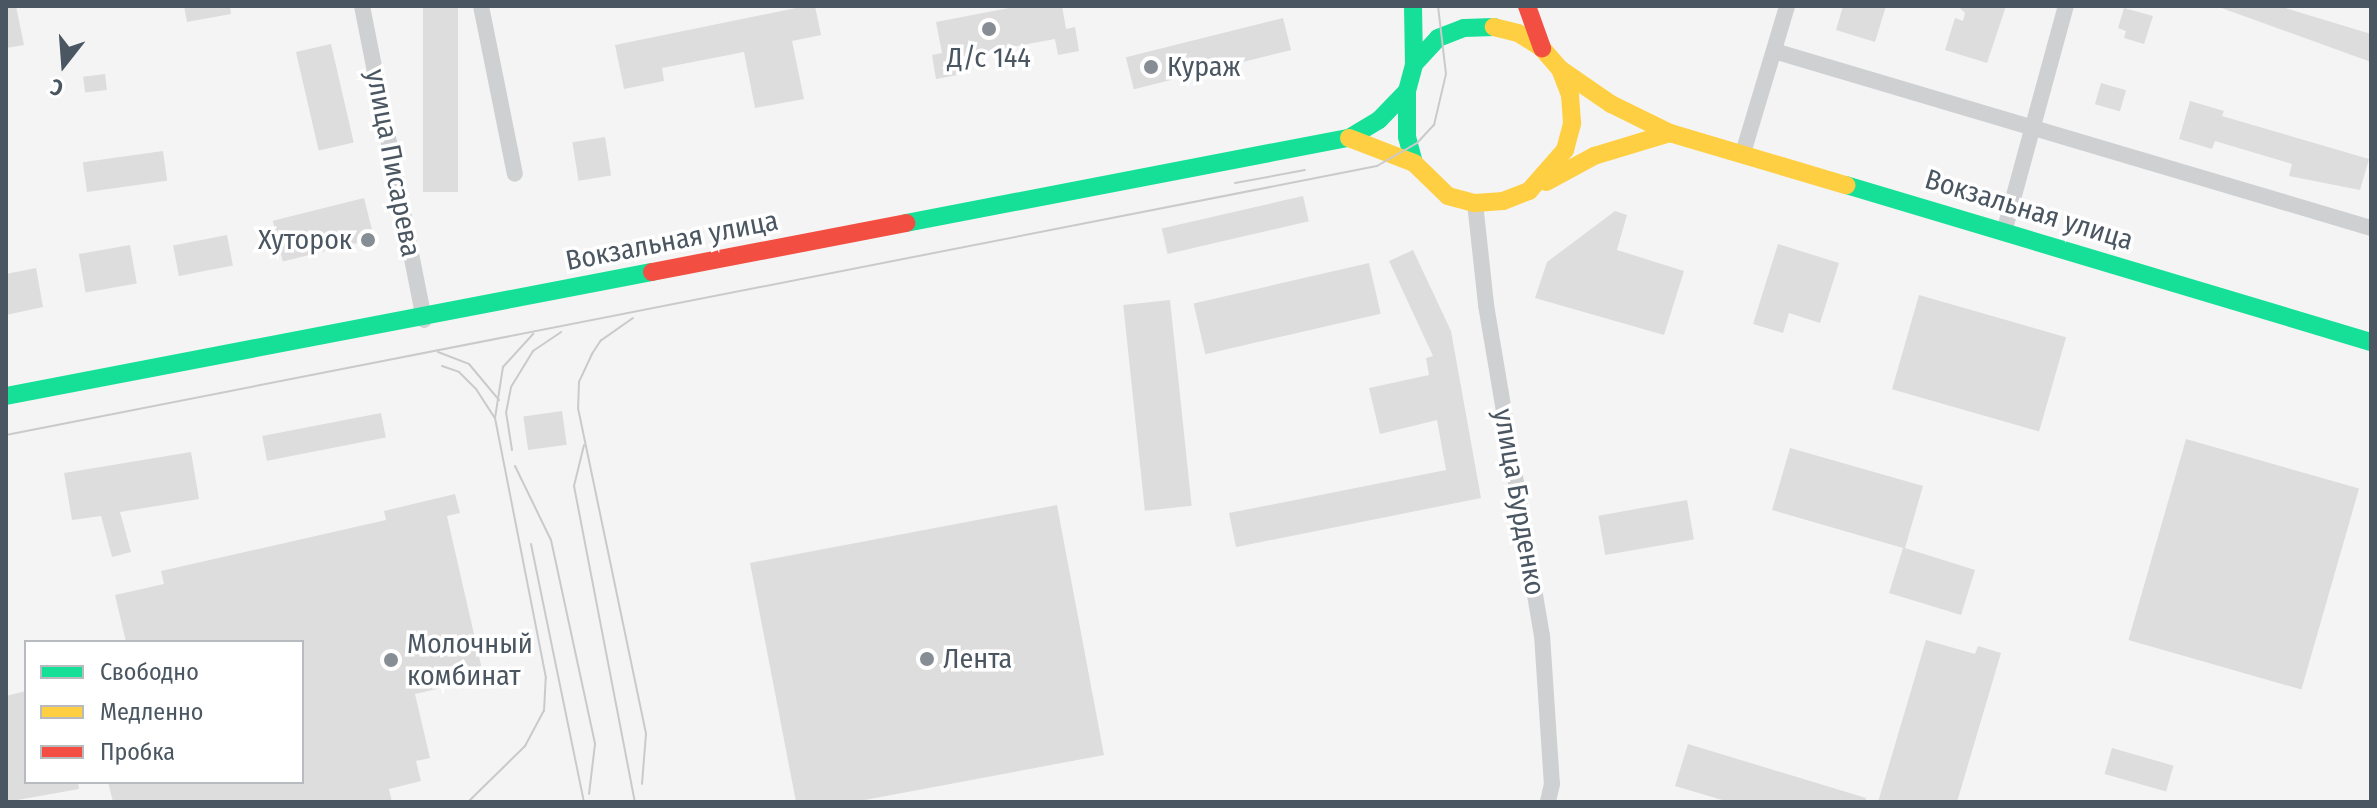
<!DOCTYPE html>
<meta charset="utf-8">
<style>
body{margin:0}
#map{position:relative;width:2377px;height:808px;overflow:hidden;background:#f4f4f4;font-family:"Fira Sans Condensed",sans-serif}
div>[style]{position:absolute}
.building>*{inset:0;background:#ddddde;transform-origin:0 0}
.street>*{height:16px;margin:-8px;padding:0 8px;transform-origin:8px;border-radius:8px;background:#ced0d2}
.fast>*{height:18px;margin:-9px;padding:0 9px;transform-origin:9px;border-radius:9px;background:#16e098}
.slow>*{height:18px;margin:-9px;padding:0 9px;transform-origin:9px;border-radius:9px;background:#ffcf43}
.jam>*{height:18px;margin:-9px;padding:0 9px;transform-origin:9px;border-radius:9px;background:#f24e42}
.tram>*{height:2px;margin:-1px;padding:0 1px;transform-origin:1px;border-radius:1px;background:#c9cacc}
.dots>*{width:22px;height:22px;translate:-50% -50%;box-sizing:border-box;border:4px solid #fff;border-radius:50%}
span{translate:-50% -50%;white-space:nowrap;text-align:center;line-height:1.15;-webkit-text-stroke:7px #fff;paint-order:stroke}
.poi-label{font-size:28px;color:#4a5661}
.left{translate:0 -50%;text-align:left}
.right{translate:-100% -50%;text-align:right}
.street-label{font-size:28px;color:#4a5661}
.frame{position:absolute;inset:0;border:8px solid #4a5661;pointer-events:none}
.legend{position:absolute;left:24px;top:640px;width:280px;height:144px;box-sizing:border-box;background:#fff;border:2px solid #b7bbc0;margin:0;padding:10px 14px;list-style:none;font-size:24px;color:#4a5661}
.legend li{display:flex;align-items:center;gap:16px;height:40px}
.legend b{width:40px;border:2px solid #b7bbc0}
.north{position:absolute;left:24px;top:24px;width:80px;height:80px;-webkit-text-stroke:6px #fff;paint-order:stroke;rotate:197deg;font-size:22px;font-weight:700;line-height:32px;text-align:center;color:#4a5661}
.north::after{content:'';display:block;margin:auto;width:28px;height:36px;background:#4a5661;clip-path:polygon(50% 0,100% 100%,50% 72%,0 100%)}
</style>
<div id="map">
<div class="building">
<div style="clip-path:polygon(6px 6px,16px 6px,24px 45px,6px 48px)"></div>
<div style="clip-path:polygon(184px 6px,230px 6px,231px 14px,187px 22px)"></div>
<div style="left:423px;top:6px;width:35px;height:186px"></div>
<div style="clip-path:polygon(806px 6px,815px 6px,821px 35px,792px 41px,804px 99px,755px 108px,744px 52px,662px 68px,664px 81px,624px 89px,615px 45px)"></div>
<div style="clip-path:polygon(1019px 6px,1062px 6px,1066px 29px,1075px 27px,1079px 51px,1058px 55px,1055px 39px,954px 58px,958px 75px,936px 79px,932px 55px,942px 53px,936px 22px)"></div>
<div style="clip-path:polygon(1843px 6px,1886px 6px,1875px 42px,1836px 30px)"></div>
<div style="clip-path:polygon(1958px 6px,2006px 6px,1987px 63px,1945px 50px,1955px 18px,1963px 21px,1965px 13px)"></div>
<div style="clip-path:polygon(2216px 6px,2279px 6px,2371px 34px,2371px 62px)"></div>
<div style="clip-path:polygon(2124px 8px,2153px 16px,2144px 44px,2124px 38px,2126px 31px,2118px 28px)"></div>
<div style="left:1283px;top:18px;width:33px;height:162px;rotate:76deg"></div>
<div style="left:331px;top:44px;width:101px;height:36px;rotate:77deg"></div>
<div style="left:105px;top:74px;width:16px;height:22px;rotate:83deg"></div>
<div style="left:2101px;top:83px;width:26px;height:22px;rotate:16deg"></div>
<div style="clip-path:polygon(2190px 101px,2224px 111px,2222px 116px,2369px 159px,2360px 190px,2289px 176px,2292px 164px,2215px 141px,2212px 149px,2179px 139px)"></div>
<div style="left:605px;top:137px;width:39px;height:33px;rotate:81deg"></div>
<div style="left:163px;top:151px;width:30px;height:81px;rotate:82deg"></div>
<div style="left:1303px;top:196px;width:26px;height:145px;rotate:77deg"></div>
<div style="left:364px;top:198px;width:42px;height:94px;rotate:76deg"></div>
<div style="clip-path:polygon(1615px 211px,1627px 215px,1617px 250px,1684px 271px,1664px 335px,1535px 298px,1547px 262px)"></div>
<div style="left:227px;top:235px;width:31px;height:55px;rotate:79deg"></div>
<div style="clip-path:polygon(1778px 244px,1839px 263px,1820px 323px,1789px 313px,1783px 333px,1753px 324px)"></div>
<div style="left:130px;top:245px;width:39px;height:52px;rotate:80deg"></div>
<div style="clip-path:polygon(1413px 250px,1451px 331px,1481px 498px,1236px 547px,1229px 513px,1446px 470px,1437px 420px,1380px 434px,1369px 388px,1429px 375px,1426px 358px,1433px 356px,1389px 261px)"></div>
<div style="left:1369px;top:263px;width:52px;height:180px;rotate:77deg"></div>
<div style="clip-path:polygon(36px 268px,43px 307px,6px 315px,6px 274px)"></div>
<div style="left:1919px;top:295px;width:153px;height:98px;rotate:16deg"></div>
<div style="left:1170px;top:300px;width:207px;height:47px;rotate:84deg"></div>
<div style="left:562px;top:411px;width:34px;height:39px;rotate:82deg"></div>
<div style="left:381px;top:413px;width:25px;height:121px;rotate:79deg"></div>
<div style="left:2186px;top:439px;width:180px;height:209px;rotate:16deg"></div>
<div style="clip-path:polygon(1790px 448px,1923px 486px,1905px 548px,1975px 570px,1961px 615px,1889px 593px,1903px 548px,1772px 510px)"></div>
<div style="clip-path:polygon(191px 452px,199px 499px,120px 512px,131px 552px,112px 557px,101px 516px,72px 520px,64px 473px)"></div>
<div style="clip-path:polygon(455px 494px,460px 513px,447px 516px,484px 678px,415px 694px,430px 758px,416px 761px,421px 781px,389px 789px,392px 802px,113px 802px,108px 782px,302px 782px,302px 642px,126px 642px,115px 595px,164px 584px,161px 571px,386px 520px,384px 511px)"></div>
<div style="left:1687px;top:500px;width:40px;height:90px;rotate:80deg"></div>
<div style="clip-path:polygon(1057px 505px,1104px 755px,854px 802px,796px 802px,750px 563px)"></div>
<div style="clip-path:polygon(1926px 640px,1975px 654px,1978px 646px,2001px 653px,1957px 802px,1878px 802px)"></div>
<div style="clip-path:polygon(26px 691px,26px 782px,78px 782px,79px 789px,6px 802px,6px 696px)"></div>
<div style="clip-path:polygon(1688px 744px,1866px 798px,1865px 802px,1729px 802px,1675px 786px)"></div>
<div style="left:2112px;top:748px;width:64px;height:27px;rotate:16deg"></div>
</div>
<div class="street">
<div style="left:362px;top:6px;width:320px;rotate:78.8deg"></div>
<div style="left:481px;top:6px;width:171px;rotate:78.6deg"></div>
<div style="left:1774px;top:51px;width:623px;rotate:16.51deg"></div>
<div style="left:1743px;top:153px;width:153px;rotate:-73.3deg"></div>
<div style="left:1475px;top:203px;width:103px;rotate:83.8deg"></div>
<div style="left:1486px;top:305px;width:335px;rotate:80.4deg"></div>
<div style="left:1542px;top:635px;width:149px;rotate:86.2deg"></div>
<div style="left:1552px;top:784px;width:18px;rotate:103deg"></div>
<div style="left:2004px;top:232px;width:234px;rotate:-74.7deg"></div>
</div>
<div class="fast">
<div style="left:1413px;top:6px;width:58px;rotate:89deg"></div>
<div style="left:1414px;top:163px;width:27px;rotate:-105deg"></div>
<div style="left:1407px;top:137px;width:46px;rotate:-90deg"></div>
<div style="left:1407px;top:91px;width:28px;rotate:-75deg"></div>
<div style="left:1414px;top:64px;width:35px;rotate:-47deg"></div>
<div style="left:1438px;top:38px;width:28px;rotate:-21deg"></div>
<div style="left:1464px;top:28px;width:30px;rotate:-2deg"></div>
<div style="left:1846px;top:185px;width:548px;rotate:16.65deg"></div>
<div style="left:906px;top:223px;width:451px;rotate:-10.9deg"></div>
<div style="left:1349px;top:138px;width:35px;rotate:-31deg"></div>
<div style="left:1379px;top:120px;width:40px;rotate:-46deg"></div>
<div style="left:6px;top:396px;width:658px;rotate:-10.87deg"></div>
</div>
<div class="slow">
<div style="left:1560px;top:69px;width:62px;rotate:34.5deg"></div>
<div style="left:1611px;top:104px;width:66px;rotate:26.2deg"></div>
<div style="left:1670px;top:133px;width:184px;rotate:16.5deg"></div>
<div style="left:1349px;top:138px;width:70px;rotate:21deg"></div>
<div style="left:1414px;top:163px;width:47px;rotate:44.1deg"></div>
<div style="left:1448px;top:196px;width:28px;rotate:15deg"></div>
<div style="left:1475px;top:203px;width:28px;rotate:-4deg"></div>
<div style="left:1503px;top:201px;width:28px;rotate:-21deg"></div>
<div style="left:1529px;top:191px;width:55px;rotate:-48.7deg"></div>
<div style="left:1565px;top:150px;width:28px;rotate:-75deg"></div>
<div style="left:1572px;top:123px;width:28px;rotate:-94deg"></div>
<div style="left:1570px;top:95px;width:28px;rotate:-111deg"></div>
<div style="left:1560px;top:69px;width:28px;rotate:-131deg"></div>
<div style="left:1542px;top:48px;width:28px;rotate:-148deg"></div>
<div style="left:1518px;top:33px;width:25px;rotate:-166deg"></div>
<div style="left:1546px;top:182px;width:55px;rotate:-28.4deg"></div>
<div style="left:1594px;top:156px;width:79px;rotate:-16.8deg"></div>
</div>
<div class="jam">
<div style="left:1527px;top:6px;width:45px;rotate:70.3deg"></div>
<div style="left:652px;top:272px;width:259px;rotate:-10.9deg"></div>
</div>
<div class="tram">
<div style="left:1235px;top:183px;width:71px;rotate:-10.5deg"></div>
<div style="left:633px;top:318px;width:39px;rotate:145deg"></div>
<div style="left:601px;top:340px;width:17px;rotate:123deg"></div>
<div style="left:592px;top:354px;width:31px;rotate:115deg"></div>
<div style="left:579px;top:382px;width:26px;rotate:92deg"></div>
<div style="left:578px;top:408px;width:333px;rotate:78.2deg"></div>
<div style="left:646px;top:734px;width:50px;rotate:94.6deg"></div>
<div style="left:438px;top:352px;width:33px;rotate:21deg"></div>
<div style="left:469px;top:364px;width:47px;rotate:50.2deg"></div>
<div style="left:442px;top:366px;width:18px;rotate:19deg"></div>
<div style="left:459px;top:372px;width:24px;rotate:45deg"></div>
<div style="left:476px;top:389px;width:35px;rotate:57deg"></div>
<div style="left:6px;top:435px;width:1397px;rotate:-11.1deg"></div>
<div style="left:1377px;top:166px;width:46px;rotate:-29.9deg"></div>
<div style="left:1417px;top:143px;width:25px;rotate:-47deg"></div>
<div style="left:1434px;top:125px;width:52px;rotate:-76.8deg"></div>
<div style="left:1446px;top:74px;width:68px;rotate:-96.7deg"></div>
<div style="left:584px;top:445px;width:42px;rotate:103.7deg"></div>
<div style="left:574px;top:486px;width:322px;rotate:79.1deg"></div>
<div style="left:512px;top:450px;width:37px;rotate:-99deg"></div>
<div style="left:506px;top:413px;width:26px;rotate:-79deg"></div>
<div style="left:511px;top:387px;width:42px;rotate:-58.6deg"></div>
<div style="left:533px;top:351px;width:34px;rotate:-34deg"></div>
<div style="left:515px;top:466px;width:82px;rotate:64.1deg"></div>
<div style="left:551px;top:540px;width:209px;rotate:77.8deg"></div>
<div style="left:595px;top:744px;width:50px;rotate:96.8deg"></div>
<div style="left:531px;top:544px;width:263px;rotate:78.4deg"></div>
<div style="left:468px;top:802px;width:80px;rotate:-44.5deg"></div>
<div style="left:525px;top:746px;width:40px;rotate:-62deg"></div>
<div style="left:544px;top:711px;width:33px;rotate:-87deg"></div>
<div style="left:546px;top:678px;width:265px;rotate:-101.1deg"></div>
<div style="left:495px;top:418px;width:52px;rotate:-81.1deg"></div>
<div style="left:503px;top:367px;width:45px;rotate:-47.7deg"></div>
</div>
<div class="dots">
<div style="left:989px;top:29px;background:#868d94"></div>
<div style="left:1151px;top:67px;background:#868d94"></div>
<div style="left:368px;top:240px;background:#868d94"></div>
<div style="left:927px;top:659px;background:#868d94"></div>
<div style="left:391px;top:660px;background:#868d94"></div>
</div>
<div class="poi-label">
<span style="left:989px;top:58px">Д/с 144</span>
<span class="left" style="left:1167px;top:67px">Кураж</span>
<span class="right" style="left:352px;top:240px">Хуторок</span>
<span class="left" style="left:407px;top:660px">Молочный<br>комбинат</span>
<span class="left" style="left:943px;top:659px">Лента</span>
</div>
<div class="street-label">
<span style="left:393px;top:163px;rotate:79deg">улица Писарева</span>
<span style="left:2029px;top:210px;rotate:17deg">Вокзальная улица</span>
<span style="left:672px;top:241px;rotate:-11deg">Вокзальная улица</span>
<span style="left:1519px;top:502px;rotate:80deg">улица Бурденко</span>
</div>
<div class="frame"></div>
<ul class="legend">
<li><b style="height:10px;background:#16e098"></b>Свободно</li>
<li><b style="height:10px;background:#ffcf43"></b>Медленно</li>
<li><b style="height:10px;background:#f24e42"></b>Пробка</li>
</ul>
<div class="north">С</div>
</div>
